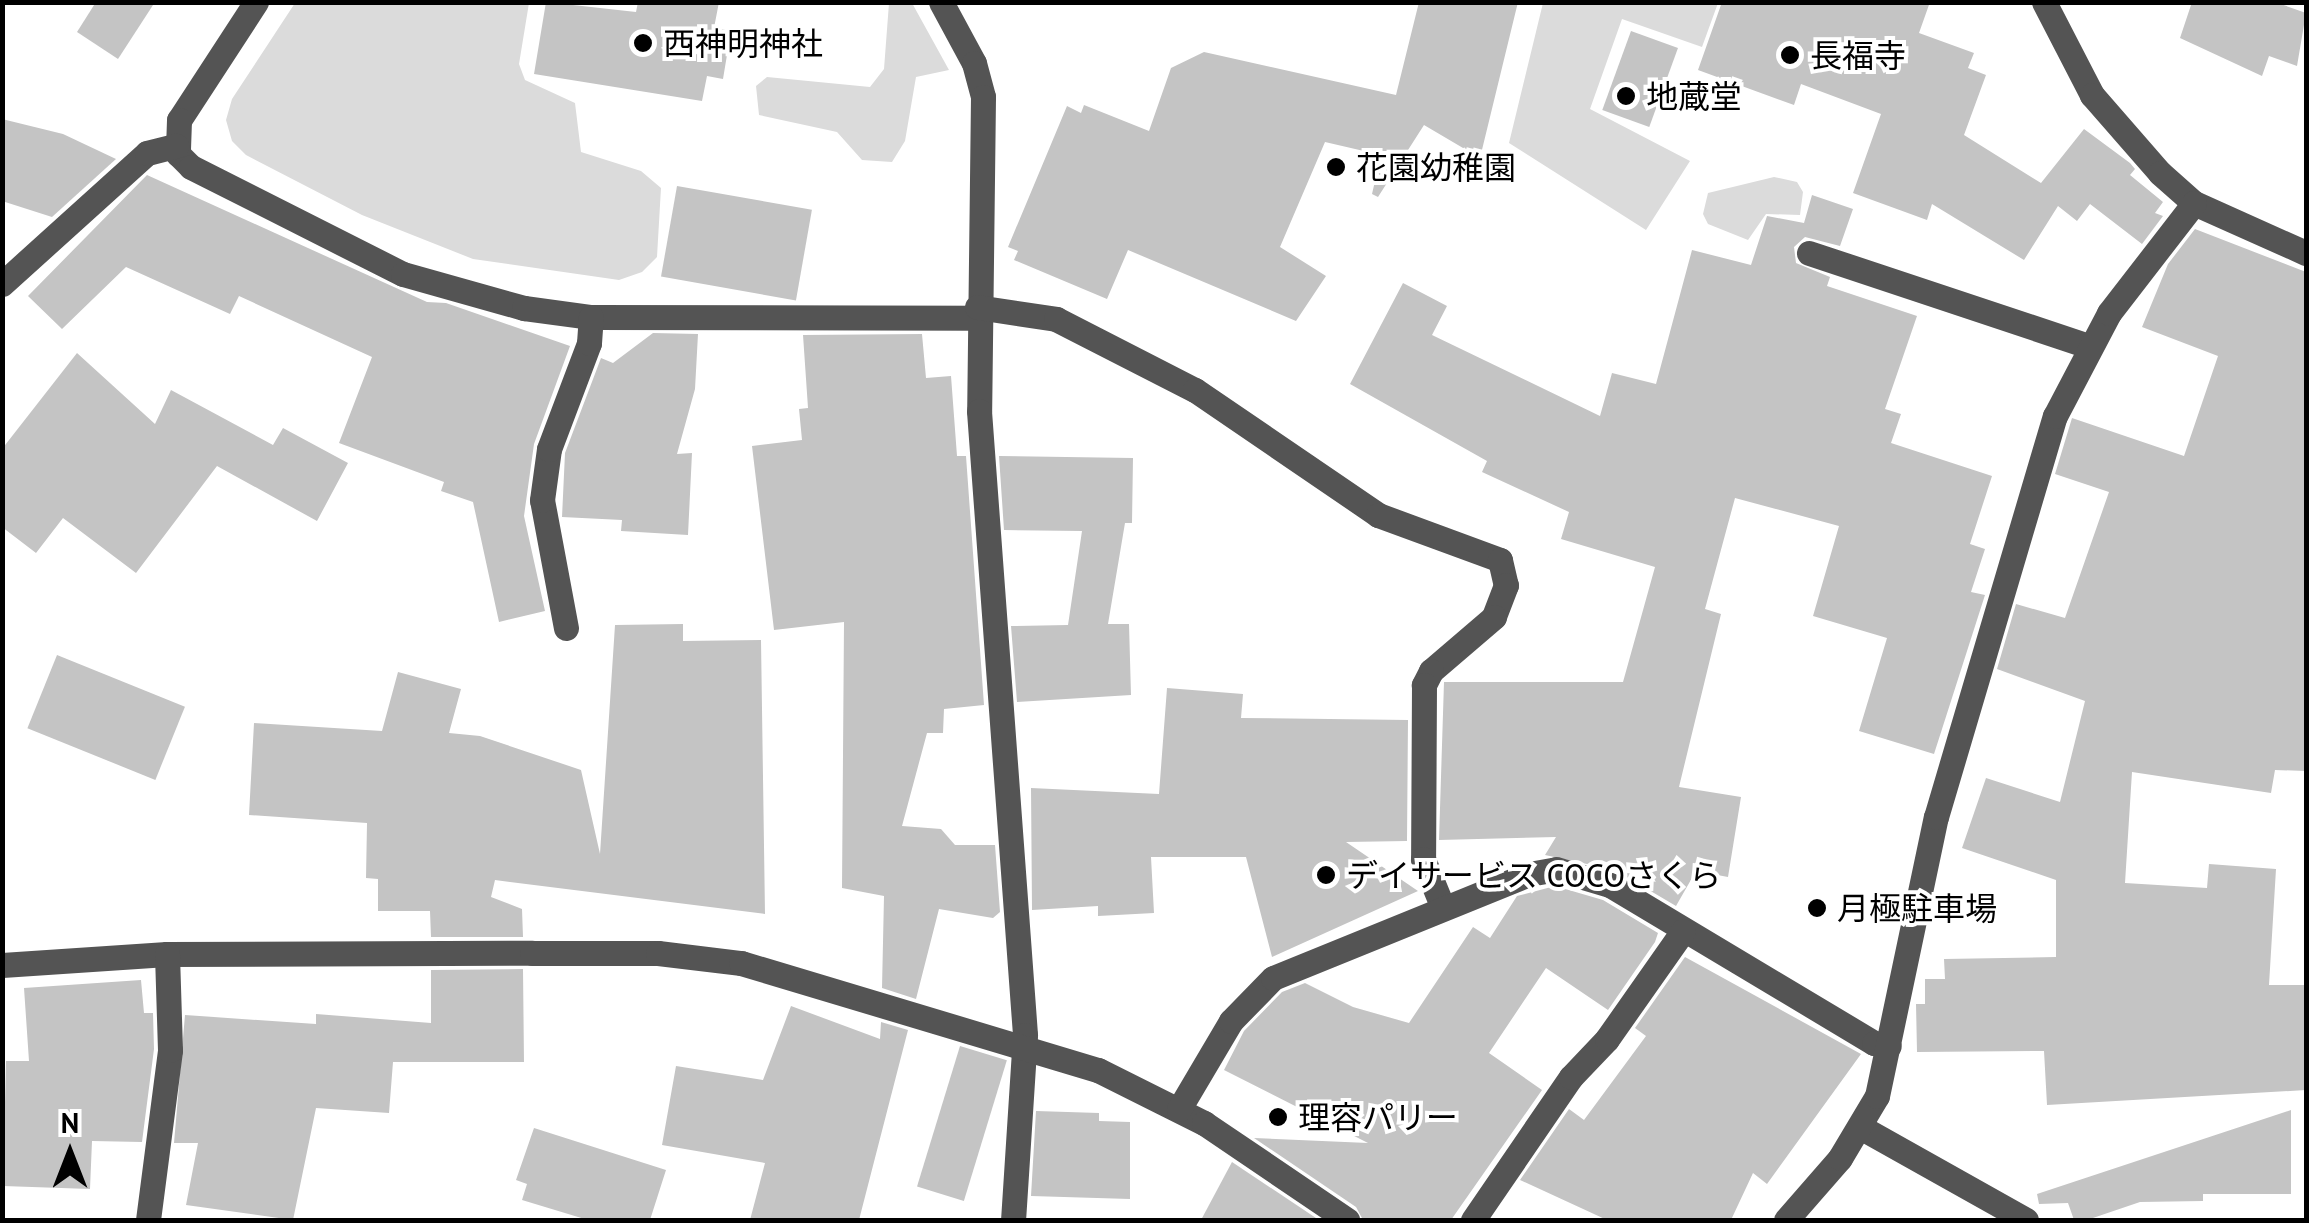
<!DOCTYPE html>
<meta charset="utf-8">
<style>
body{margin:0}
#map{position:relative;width:2309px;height:1223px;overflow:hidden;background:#fff;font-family:"PT Sans","Noto Sans JP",sans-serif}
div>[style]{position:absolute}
.green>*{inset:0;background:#dbdbdb}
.building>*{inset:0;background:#c4c4c4;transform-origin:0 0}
.minor>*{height:25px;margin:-12.5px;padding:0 12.5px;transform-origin:12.5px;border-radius:12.5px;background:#545454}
.dots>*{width:28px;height:28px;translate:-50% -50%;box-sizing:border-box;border:5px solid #fff;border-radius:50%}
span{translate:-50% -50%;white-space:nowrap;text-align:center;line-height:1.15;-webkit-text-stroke:8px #fff;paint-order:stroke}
.poi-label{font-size:32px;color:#000}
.left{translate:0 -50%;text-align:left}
.frame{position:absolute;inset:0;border:5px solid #000;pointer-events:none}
.north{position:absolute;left:20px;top:1103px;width:100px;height:100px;-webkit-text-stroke:8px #fff;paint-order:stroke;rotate:0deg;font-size:28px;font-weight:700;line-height:40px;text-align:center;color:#000}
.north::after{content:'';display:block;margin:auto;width:35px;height:45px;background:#000;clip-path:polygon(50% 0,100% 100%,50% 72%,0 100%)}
</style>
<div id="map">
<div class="green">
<div style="clip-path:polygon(295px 3px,529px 3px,519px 64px,525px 80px,575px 103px,581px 152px,641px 171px,661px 188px,657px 257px,642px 272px,619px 280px,473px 259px,362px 215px,246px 155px,232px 141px,226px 120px,232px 99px)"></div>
<div style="clip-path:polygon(889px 3px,912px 3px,949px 70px,916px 77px,905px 141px,892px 162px,862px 160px,837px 132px,759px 115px,756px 86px,767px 77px,870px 87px,884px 69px)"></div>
<div style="clip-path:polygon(1543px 3px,1718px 3px,1702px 47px,1622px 19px,1590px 109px,1690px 161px,1646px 230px,1509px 143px)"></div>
<div style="clip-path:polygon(1774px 177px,1797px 182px,1803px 192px,1800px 215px,1766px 214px,1748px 240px,1708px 224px,1703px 214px,1708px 193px)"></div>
</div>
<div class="building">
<div style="clip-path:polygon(96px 2px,155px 2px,118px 59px,77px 32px)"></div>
<div style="clip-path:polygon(546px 2px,636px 12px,638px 2px,719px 2px,714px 28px,731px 31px,723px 79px,707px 76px,702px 101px,534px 74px)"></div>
<div style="clip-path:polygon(1419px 2px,1518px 2px,1480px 158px,1424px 125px,1378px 197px,1372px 194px,1381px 155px,1325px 142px,1280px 247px,1326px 276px,1296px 321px,1128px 250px,1107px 299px,1014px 260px,1018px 251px,1008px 247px,1067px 106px,1081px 113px,1084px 105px,1149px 131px,1171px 68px,1204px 52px,1396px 95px)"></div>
<div style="clip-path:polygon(1722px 2px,1930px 2px,1919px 33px,1974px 53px,1968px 68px,1986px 75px,1964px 135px,2041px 183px,2084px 129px,2130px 163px,2135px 169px,2130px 175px,2163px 202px,2155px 213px,2163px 216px,2142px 244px,2090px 204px,2077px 221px,2058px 206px,2024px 260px,1932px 204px,1927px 220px,1853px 193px,1881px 114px,1801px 84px,1794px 105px,1698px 70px)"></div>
<div style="clip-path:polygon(2192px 2px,2275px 2px,2306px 13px,2297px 66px,2269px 56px,2262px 76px,2180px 38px)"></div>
<div style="left:1631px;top:31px;width:50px;height:84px;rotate:20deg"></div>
<div style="clip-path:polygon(2px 119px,63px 134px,116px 159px,52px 217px,2px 201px)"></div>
<div style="clip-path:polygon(147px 175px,427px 302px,446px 303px,570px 346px,534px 444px,524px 516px,545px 611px,499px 622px,473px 502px,441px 491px,444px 482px,339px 443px,372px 357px,239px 296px,230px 314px,126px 267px,62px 329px,28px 296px)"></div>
<div style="left:677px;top:186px;width:137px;height:92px;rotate:10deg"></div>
<div style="clip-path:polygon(1812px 195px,1853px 209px,1840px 246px,1805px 237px,1794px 247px,1796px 263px,1830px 277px,1827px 286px,1917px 316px,1885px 409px,1901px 414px,1891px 443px,1992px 476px,1970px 544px,1985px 549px,1971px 592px,1985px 595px,1934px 754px,1859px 731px,1887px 638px,1813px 616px,1839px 526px,1735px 498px,1705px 609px,1721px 614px,1679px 787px,1741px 797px,1728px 877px,1696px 871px,1676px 906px,1615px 870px,1545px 855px,1556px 837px,1439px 840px,1444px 682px,1623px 682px,1655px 567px,1561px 539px,1569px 512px,1482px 472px,1487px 461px,1350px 384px,1403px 283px,1447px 306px,1432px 335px,1600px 416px,1612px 373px,1656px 384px,1692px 250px,1751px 265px,1767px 216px,1804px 223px)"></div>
<div style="clip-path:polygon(2195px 229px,2306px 272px,2306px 771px,2275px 770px,2271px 793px,2132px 772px,2125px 883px,2207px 888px,2209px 864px,2276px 869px,2269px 985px,2306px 985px,2306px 1090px,2047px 1105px,2044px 1051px,1917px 1052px,1916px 1004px,1925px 1004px,1925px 979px,1945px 979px,1944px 959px,2056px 957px,2056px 880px,1962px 848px,1986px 778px,2060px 802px,2085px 701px,1997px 669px,2016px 604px,2065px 618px,2109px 492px,2055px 474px,2072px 418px,2184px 456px,2218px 356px,2142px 327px,2168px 264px)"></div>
<div style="clip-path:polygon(653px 333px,698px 334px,695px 389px,677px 454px,692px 453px,688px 535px,621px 531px,622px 520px,562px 517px,565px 453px,601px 358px,613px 363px)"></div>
<div style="clip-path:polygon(922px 334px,926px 378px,951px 376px,957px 456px,966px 456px,984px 705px,944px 709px,943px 733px,927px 733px,902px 826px,941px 829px,955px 845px,995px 845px,1000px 912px,993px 918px,939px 909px,916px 999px,882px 988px,884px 896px,842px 888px,844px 622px,774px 630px,752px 446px,802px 440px,799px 409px,808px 408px,803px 335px)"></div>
<div style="clip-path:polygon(77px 353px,155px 424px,171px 390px,273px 445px,283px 428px,348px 463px,317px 521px,217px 466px,136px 573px,63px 518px,36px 553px,2px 527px,2px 449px)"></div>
<div style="clip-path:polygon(999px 456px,1133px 458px,1132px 523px,1125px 523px,1108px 624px,1129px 624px,1131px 695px,1017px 702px,1011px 626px,1068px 625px,1082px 531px,1004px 530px)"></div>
<div style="clip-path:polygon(683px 624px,683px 641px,761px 640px,765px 914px,495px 880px,491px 897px,522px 909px,523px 937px,431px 937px,430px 911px,378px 911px,378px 879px,366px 878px,367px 823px,249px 815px,254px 723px,382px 731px,398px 672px,461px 689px,449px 733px,480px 736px,581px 770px,600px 854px,615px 625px)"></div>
<div style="left:57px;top:655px;width:138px;height:79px;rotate:22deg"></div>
<div style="clip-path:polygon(1167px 688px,1243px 694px,1241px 718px,1408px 720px,1407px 841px,1346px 842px,1418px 891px,1272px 957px,1246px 857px,1151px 857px,1154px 913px,1098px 916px,1098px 906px,1032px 910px,1031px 788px,1159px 794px)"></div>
<div style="clip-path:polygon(1555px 886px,1603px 900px,1658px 933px,1655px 942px,1608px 1010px,1546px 968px,1489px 1053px,1542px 1090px,1451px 1220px,1363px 1220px,1356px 1207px,1254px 1138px,1368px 1143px,1224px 1070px,1244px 1031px,1282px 992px,1305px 983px,1353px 1007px,1409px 1023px,1473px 927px,1490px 938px,1517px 896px)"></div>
<div style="clip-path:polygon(1685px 957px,1861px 1054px,1767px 1184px,1753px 1173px,1731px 1220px,1607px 1220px,1520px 1180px,1569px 1109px,1584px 1120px,1646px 1036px,1635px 1028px)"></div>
<div style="clip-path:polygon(523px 969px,524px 1062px,393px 1062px,389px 1113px,316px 1108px,293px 1220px,186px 1205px,198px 1143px,174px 1143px,185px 1015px,316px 1024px,316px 1014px,431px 1023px,431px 970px)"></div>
<div style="clip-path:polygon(141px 980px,144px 1013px,153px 1013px,154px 1049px,142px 1142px,92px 1141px,90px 1189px,3px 1186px,6px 1061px,29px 1061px,24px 988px)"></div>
<div style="clip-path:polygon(791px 1006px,880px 1039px,881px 1022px,908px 1030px,859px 1220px,750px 1220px,765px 1163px,662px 1145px,676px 1066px,763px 1080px)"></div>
<div style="left:960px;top:1046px;width:49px;height:147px;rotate:17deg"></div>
<div style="clip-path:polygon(2291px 1110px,2291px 1194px,2203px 1194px,2203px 1201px,2140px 1202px,2087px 1220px,2074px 1220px,2068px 1203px,2039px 1204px,2037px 1194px)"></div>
<div style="clip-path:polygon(1036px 1111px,1099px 1113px,1099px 1121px,1130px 1122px,1130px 1199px,1031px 1196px)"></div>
<div style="clip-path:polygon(534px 1128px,666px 1170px,650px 1220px,588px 1220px,522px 1200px,527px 1184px,516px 1180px)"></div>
<div style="clip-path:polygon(1232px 1162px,1319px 1220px,1201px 1220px)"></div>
</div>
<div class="minor">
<div style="left:256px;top:2px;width:141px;rotate:123.1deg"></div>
<div style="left:179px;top:120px;width:34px;rotate:92deg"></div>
<div style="left:178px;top:154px;width:18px;rotate:45deg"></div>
<div style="left:191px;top:167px;width:237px;rotate:26.8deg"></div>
<div style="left:403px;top:274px;width:126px;rotate:15.7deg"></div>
<div style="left:524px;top:308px;width:68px;rotate:7.7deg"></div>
<div style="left:591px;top:317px;width:386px;rotate:0.1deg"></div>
<div style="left:941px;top:2px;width:69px;rotate:61.6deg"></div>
<div style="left:974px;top:63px;width:35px;rotate:75deg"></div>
<div style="left:983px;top:97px;width:314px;rotate:90.7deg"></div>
<div style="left:979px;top:411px;width:626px;rotate:85.78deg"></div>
<div style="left:1025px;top:1035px;width:185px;rotate:93.7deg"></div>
<div style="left:2044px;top:2px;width:105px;rotate:62.7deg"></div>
<div style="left:2092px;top:95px;width:103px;rotate:48.9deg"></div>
<div style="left:2160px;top:173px;width:45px;rotate:41.4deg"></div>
<div style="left:2194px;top:203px;width:123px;rotate:24.1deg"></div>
<div style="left:1809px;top:253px;width:294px;rotate:18.4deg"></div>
<div style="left:2px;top:284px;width:195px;rotate:-42.1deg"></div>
<div style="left:147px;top:153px;width:30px;rotate:-14deg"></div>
<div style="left:977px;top:307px;width:80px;rotate:8.6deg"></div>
<div style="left:1056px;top:319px;width:156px;rotate:27.1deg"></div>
<div style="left:1195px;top:390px;width:222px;rotate:34.3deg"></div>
<div style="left:1378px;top:515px;width:130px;rotate:20.2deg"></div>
<div style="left:1500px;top:560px;width:26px;rotate:77deg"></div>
<div style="left:1506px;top:585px;width:34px;rotate:111deg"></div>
<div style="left:1494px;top:617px;width:83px;rotate:139.4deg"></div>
<div style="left:1431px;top:671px;width:16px;rotate:117deg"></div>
<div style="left:1424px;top:685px;width:174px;rotate:90.3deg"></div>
<div style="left:1423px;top:859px;width:53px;rotate:67.8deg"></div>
<div style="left:566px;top:628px;width:130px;rotate:-100.6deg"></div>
<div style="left:542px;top:500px;width:51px;rotate:-82.2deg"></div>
<div style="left:549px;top:449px;width:113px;rotate:-69.3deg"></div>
<div style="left:589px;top:343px;width:26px;rotate:-86deg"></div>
<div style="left:2px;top:965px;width:165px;rotate:-3.8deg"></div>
<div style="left:167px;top:954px;width:365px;rotate:-0.2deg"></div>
<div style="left:532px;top:953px;width:126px"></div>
<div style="left:658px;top:953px;width:84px;rotate:6.9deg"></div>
<div style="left:741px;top:963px;width:373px;rotate:16.7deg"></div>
<div style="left:1098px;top:1070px;width:119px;rotate:26.6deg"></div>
<div style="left:1204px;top:1123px;width:173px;rotate:34.1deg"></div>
<div style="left:1179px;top:1109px;width:102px;rotate:-59.4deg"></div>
<div style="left:1231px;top:1021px;width:60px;rotate:-45.7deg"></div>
<div style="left:1273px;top:978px;width:276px;rotate:-22.1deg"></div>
<div style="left:1529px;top:874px;width:27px;rotate:-10deg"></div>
<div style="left:1556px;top:869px;width:56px;rotate:16.5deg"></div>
<div style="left:1610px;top:885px;width:308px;rotate:30.9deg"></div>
<div style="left:1874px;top:1043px;width:15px;rotate:11deg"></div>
<div style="left:1862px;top:1128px;width:188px;rotate:29.3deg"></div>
<div style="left:148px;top:1220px;width:171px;rotate:-82.6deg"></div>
<div style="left:170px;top:1050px;width:96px;rotate:-91.8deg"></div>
<div style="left:1473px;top:1220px;width:173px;rotate:-55.6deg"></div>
<div style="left:1571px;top:1077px;width:52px;rotate:-46.5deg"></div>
<div style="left:1607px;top:1039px;width:132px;rotate:-54.9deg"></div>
<div style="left:1786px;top:1220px;width:82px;rotate:-48.9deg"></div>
<div style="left:1840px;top:1158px;width:72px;rotate:-59.2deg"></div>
<div style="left:1877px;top:1096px;width:285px;rotate:-78.1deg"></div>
<div style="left:1936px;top:817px;width:418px;rotate:-73.5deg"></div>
<div style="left:2055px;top:416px;width:116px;rotate:-62.3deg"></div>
<div style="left:2109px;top:313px;width:139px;rotate:-52.3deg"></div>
</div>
<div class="dots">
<div style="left:643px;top:43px;background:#000"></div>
<div style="left:1790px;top:55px;background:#000"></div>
<div style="left:1626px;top:96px;background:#000"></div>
<div style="left:1336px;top:167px;background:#000"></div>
<div style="left:1326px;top:875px;background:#000"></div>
<div style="left:1817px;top:908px;background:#000"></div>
<div style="left:1278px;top:1117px;background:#000"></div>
</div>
<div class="poi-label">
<span class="left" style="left:663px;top:43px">西神明神社</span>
<span class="left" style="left:1810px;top:55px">長福寺</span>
<span class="left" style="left:1646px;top:96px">地蔵堂</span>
<span class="left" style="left:1356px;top:167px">花園幼稚園</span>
<span class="left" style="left:1346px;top:875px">デイサービス COCOさくら</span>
<span class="left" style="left:1837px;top:908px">月極駐車場</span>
<span class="left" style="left:1298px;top:1117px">理容パリー</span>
</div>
<div class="frame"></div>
<div class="north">N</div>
</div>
